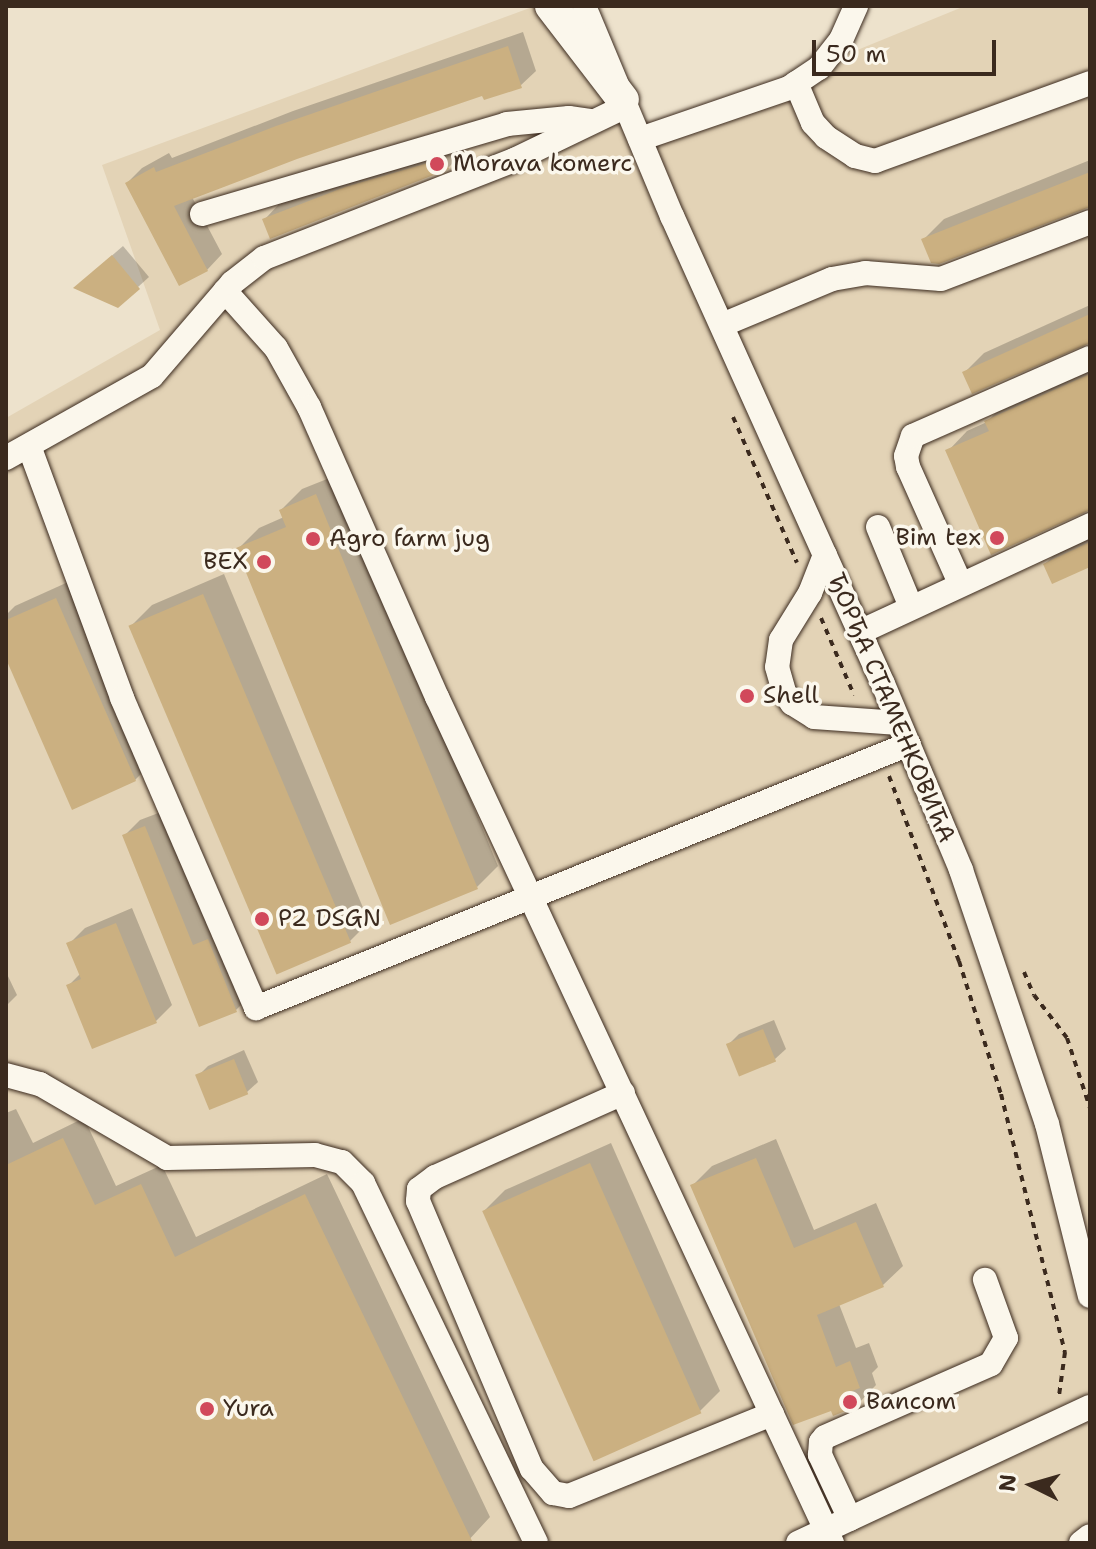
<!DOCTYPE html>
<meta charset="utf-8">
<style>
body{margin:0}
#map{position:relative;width:1096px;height:1549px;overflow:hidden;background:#ede2cc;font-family:"Shantell Sans",sans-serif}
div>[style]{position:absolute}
.built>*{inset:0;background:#e3d3b6}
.shadow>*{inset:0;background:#0003}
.building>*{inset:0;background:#cbb081;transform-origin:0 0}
.path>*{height:4px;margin-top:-2px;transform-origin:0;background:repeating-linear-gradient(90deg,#3b2a1e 0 6px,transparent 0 12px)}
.roads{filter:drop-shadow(0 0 2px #3b2a1e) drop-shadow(0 0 2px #3b2a1e)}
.minor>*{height:24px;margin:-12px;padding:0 12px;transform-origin:12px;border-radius:12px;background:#fbf7ec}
.major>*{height:32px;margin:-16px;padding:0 16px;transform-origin:16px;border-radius:16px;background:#fbf7ec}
.dots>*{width:22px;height:22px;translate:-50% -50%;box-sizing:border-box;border:4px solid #fbf7ec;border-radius:50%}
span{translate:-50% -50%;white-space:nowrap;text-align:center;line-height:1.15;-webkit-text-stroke:7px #fbf7ec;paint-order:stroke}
.poi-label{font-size:24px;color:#3b2a1e}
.left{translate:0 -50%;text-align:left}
.right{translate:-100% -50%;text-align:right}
.street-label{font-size:24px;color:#3b2a1e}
.frame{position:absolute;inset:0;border:8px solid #3b2a1e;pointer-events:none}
.north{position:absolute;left:992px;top:1445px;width:80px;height:80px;-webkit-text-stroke:6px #fbf7ec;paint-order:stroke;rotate:275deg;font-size:22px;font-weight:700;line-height:32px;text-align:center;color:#3b2a1e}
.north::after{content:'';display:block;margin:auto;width:28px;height:36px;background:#3b2a1e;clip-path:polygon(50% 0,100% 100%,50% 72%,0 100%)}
.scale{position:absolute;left:812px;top:40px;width:184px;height:36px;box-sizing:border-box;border:4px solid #3b2a1e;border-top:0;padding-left:10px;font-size:24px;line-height:28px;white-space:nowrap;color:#3b2a1e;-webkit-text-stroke:6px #fbf7ec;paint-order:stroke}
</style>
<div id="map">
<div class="built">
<div style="clip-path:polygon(535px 6px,640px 139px,965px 6px,1090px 6px,1090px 1543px,6px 1543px,6px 418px,160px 330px,102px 165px)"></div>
</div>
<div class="shadow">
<div style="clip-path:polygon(523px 32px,536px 71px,520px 86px,484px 93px,297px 157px,192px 197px,222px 254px,207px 270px,127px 183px,142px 168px,169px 153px,172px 158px,293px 111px)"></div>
<div style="clip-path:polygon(461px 143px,464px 152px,448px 168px,265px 219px,280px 203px)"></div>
<div style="clip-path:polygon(1090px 160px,1090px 207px,923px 240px,944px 219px)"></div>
<div style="clip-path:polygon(123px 246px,149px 277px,138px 287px,86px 278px)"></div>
<div style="clip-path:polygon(1090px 305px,1090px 343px,964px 373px,984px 353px)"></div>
<div style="clip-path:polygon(1090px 365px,1090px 508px,948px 451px,967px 431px,987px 422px,1006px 402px)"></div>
<div style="clip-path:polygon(337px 475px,498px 866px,477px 887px,238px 549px,259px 528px,284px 517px,281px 510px,302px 489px)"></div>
<div style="clip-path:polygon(1090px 533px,1090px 565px,1045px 564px,1065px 544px)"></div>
<div style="clip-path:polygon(224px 574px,369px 922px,348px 943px,131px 626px,152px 605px)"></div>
<div style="clip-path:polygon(77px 578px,156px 759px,135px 780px,6px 654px,6px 615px,15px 606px)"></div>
<div style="clip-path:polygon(161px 812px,209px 930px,224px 924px,252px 994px,236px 1010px,201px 1024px,124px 836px,140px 820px)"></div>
<div style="clip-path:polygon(132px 908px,172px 1005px,156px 1021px,68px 986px,81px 973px,69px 944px,85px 928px)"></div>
<div style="clip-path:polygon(6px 972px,17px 995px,6px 1006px)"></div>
<div style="clip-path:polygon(774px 1020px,786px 1049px,775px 1059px,729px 1044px,739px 1034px)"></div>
<div style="clip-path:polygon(244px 1050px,258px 1082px,247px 1092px,198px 1076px,208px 1066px)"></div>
<div style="clip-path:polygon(16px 1109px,33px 1143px,84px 1118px,116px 1186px,162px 1165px,196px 1237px,327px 1174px,490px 1517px,466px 1543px,6px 1543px,6px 1113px)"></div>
<div style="clip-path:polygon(776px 1139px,814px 1230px,876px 1203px,903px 1266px,883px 1285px,839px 1304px,856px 1348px,869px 1343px,878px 1367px,872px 1373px,876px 1385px,857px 1405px,693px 1185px,712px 1166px)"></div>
<div style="clip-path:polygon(611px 1143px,720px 1391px,699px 1412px,484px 1211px,505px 1190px)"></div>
</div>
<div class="building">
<div style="clip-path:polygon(508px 46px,522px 88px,484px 100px,482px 96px,297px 159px,174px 206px,208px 271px,179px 286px,125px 183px,154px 167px,156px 172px,276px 126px)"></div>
<div style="clip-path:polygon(445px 158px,449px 169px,270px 239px,262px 219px,345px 187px)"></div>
<div style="clip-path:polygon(1090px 172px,1090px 207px,939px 264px,931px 263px,921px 239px)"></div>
<div style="clip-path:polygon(112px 255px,140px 289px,118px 308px,73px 288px)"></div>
<div style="clip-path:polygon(1090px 314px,1090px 343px,972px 394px,962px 372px)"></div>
<div style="clip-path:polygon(1090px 374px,1090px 510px,991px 555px,945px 450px,989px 431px,984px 421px)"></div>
<div style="clip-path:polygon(316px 494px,478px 889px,390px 925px,236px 548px,286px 527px,279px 510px)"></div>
<div style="clip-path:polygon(1090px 542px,1090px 567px,1052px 584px,1043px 564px)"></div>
<div style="left:203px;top:594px;width:379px;height:81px;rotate:67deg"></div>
<div style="clip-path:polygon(56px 598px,136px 781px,72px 810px,6px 659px,6px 620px)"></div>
<div style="clip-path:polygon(145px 826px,193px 945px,208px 939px,237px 1012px,199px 1027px,122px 835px)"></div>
<div style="clip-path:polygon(116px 923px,157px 1023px,92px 1049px,66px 985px,81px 979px,66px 943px)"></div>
<div style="left:763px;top:1029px;width:35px;height:40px;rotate:68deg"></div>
<div style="left:234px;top:1059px;width:38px;height:42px;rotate:68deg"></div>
<div style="clip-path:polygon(63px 1138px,95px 1205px,141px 1184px,175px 1257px,305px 1194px,473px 1543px,6px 1543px,6px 1165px)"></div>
<div style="clip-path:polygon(756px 1158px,794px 1248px,856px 1222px,884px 1287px,817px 1315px,836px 1367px,850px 1361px,860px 1388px,852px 1391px,858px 1406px,833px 1416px,831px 1411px,793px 1425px,690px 1185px)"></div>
<div style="left:590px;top:1163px;width:274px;height:118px;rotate:66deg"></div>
</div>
<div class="path">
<div style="left:733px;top:417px;width:159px;rotate:66.3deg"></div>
<div style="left:821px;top:618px;width:84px;rotate:66.8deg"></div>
<div style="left:889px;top:776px;width:198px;rotate:69.3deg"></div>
<div style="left:959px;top:961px;width:139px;rotate:72.5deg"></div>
<div style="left:1001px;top:1094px;width:266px;rotate:76.1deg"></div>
<div style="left:1065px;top:1352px;width:44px;rotate:97.8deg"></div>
<div style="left:1024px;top:972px;width:25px;rotate:67deg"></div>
<div style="left:1034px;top:995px;width:54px;rotate:52.5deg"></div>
<div style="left:1067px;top:1038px;width:74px;rotate:71.8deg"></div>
</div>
<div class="roads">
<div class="minor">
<div style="left:584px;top:6px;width:228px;rotate:67.3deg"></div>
<div style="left:672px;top:216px;width:513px;rotate:65.73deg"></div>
<div style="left:883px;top:684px;width:202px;rotate:67.2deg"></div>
<div style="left:961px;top:870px;width:268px;rotate:71.3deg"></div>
<div style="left:1047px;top:1124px;width:177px;rotate:76deg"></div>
<div style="left:796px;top:83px;width:43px;rotate:67deg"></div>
<div style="left:813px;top:123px;width:19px;rotate:47deg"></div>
<div style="left:826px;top:137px;width:35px;rotate:33deg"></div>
<div style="left:855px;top:156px;width:21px;rotate:14deg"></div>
<div style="left:875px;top:161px;width:229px;rotate:-19.9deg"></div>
<div style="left:640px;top:139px;width:157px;rotate:-18.9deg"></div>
<div style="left:789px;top:88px;width:36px;rotate:-34deg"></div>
<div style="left:819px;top:68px;width:36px;rotate:-52deg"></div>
<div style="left:841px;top:40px;width:37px;rotate:-66deg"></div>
<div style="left:202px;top:214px;width:318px;rotate:-16.4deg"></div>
<div style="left:507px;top:124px;width:62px;rotate:-5.5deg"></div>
<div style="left:569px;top:118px;width:21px;rotate:8deg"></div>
<div style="left:225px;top:291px;width:76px;rotate:48.2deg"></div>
<div style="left:276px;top:348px;width:68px;rotate:60.8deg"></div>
<div style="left:309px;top:407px;width:317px;rotate:66.2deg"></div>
<div style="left:437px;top:697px;width:934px;rotate:64.97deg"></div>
<div style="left:722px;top:325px;width:119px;rotate:-22.7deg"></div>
<div style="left:832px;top:279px;width:34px;rotate:-10deg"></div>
<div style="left:865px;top:273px;width:76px;rotate:4.5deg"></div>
<div style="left:941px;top:279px;width:160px;rotate:-20.9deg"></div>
<div style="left:29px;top:446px;width:269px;rotate:69.7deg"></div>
<div style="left:122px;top:698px;width:338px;rotate:66.6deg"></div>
<div style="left:256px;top:1008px;width:704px;rotate:-22.01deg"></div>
<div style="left:6px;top:458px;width:167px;rotate:-29.3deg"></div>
<div style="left:152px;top:376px;width:123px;rotate:-49.3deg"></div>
<div style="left:232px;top:283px;width:41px;rotate:-38deg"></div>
<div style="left:264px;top:258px;width:269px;rotate:-21.4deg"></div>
<div style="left:514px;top:160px;width:124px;rotate:-25.7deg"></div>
<div style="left:878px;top:527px;width:87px;rotate:67.6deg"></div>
<div style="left:825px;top:555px;width:41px;rotate:111.5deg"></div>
<div style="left:810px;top:593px;width:55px;rotate:121.7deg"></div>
<div style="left:781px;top:640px;width:27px;rotate:98deg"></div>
<div style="left:777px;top:667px;width:26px;rotate:74deg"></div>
<div style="left:784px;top:692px;width:14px;rotate:54deg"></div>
<div style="left:792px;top:703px;width:26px;rotate:32deg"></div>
<div style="left:814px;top:717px;width:85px;rotate:4deg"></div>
<div style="left:960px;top:583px;width:127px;rotate:-114.1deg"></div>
<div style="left:908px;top:467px;width:11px;rotate:-100deg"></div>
<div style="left:906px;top:456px;width:21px;rotate:-71deg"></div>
<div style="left:913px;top:436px;width:193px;rotate:-23.8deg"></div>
<div style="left:860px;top:632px;width:254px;rotate:-24.9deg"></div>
<div style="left:6px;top:1075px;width:35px;rotate:15deg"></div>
<div style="left:40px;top:1084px;width:147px;rotate:30.2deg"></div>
<div style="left:167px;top:1158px;width:148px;rotate:-1.2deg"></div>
<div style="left:315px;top:1155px;width:28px;rotate:15deg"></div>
<div style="left:342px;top:1162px;width:30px;rotate:45deg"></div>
<div style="left:363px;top:1183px;width:399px;rotate:64.3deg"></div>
<div style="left:623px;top:1093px;width:206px;rotate:155.9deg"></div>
<div style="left:435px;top:1177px;width:20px;rotate:143deg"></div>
<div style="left:419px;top:1189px;width:12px;rotate:95deg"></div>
<div style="left:418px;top:1201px;width:291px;rotate:67deg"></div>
<div style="left:532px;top:1469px;width:32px;rotate:49deg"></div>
<div style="left:553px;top:1493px;width:16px;rotate:11deg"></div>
<div style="left:569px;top:1496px;width:219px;rotate:-22deg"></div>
<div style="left:850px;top:1519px;width:71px;rotate:-115.1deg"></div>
<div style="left:820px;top:1455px;width:13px;rotate:-86deg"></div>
<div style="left:821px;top:1442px;width:6px;rotate:-51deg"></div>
<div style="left:825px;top:1437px;width:181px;rotate:-23.7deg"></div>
<div style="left:991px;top:1364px;width:30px;rotate:-60deg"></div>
<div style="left:1006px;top:1338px;width:62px;rotate:-109.9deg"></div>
<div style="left:798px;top:1543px;width:322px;rotate:-25deg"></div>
<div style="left:1081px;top:1543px;width:11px;rotate:-38deg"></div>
</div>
<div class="major">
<div style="left:551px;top:6px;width:118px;rotate:52.5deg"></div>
</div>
</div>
<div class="dots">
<div style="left:437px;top:164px;background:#d1495b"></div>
<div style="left:997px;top:538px;background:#d1495b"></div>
<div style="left:313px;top:539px;background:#d1495b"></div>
<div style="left:264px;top:562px;background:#d1495b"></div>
<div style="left:747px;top:696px;background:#d1495b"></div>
<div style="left:262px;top:919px;background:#d1495b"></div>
<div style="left:850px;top:1402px;background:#d1495b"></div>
<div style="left:207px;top:1409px;background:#d1495b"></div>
</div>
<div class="poi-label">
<span class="left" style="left:453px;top:164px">Morava komerc</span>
<span class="right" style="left:981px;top:538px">Bim tex</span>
<span class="left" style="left:329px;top:539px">Agro farm jug</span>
<span class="right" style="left:248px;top:562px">BEX</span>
<span class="left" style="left:763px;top:696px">Shell</span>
<span class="left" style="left:278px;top:919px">P2 DSGN</span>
<span class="left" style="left:866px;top:1402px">Bancom</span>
<span class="left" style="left:223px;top:1409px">Yura</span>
</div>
<div class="street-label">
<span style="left:891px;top:708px;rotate:67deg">ЂОРЂА СТАМЕНКОВИЋА</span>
</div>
<div class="frame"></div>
<div class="north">N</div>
<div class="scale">50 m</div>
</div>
